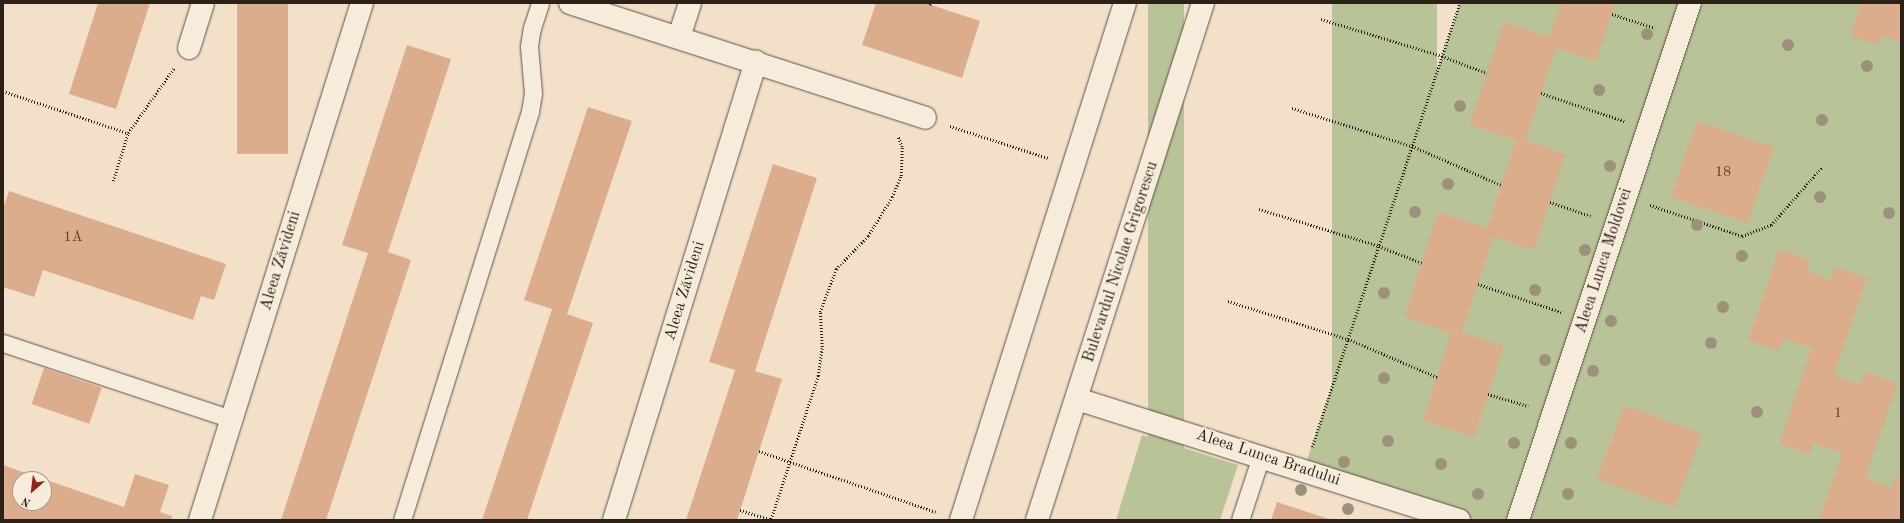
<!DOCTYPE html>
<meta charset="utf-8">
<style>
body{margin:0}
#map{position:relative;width:1904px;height:523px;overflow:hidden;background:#f2e1c8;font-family:"Old Standard TT",serif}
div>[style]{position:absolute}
.green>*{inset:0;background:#b8c398;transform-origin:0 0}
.building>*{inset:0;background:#dcad8d;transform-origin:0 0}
.path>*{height:2.5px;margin-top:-1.25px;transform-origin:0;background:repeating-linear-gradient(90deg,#2b2117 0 1px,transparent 0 3px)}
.roads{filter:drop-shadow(0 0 1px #5d5143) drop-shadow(0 0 1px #5d5143)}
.service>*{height:17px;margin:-8.5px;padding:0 8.5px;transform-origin:8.5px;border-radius:8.5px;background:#f7ecdb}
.minor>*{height:22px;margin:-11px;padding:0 11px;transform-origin:11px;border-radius:11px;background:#f7ecdb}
.secondary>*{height:22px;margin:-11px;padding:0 11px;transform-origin:11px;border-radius:11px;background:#f7ecdb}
.trees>*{width:12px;height:12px;margin:-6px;border-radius:50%;background:#9c927c}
span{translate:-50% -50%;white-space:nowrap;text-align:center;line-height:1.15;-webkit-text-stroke:4px #f7ecdb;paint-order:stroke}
.number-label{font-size:14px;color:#574434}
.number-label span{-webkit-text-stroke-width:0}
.street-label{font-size:16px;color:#2b2117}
.frame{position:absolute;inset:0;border:4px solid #2b2117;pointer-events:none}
.north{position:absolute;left:12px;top:471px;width:40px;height:40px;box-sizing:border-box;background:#f7ecdb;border:1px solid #a59b8d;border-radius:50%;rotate:208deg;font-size:11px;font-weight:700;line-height:16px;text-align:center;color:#2b2117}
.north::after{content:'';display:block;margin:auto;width:14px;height:18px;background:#8f2418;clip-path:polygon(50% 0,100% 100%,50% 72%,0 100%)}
</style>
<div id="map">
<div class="green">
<div style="left:1148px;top:3px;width:36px;height:542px"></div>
<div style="left:1332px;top:3px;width:105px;height:435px"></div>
<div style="clip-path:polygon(1460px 3px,1901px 3px,1901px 520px,1459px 520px,1304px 469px)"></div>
<div style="clip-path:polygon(1142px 435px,1238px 465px,1220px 520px,1116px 520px)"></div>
</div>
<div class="building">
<div style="clip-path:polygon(98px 3px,150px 3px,116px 109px,69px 94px)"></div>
<div style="left:237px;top:3px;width:51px;height:151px"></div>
<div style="clip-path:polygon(876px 3px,925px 3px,980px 21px,962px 78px,862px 45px)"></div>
<div style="clip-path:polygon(1561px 3px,1615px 3px,1596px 61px,1556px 48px,1525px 140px,1565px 154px,1550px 202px,1534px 250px,1494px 237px,1462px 332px,1504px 346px,1474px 437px,1423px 420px,1451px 333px,1404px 317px,1438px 212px,1487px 228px,1516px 140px,1470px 125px,1504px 22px,1549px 37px)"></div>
<div style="clip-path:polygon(1861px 3px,1901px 3px,1901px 42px,1881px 35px,1878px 45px,1850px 36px)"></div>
<div style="clip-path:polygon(407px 45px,451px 59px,388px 252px,411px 260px,326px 520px,281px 520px,368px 253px,342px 245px)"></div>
<div style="clip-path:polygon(588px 107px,632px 121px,567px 314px,593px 323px,527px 520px,482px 520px,552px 309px,524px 300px)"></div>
<div style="left:1697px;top:121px;width:81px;height:80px;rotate:19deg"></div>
<div style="clip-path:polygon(773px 164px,817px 178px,755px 371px,782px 379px,737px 520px,686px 520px,735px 370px,709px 362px)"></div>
<div style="clip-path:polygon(9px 191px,226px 264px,214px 300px,201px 296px,193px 320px,43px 270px,34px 297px,3px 287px,3px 209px)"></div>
<div style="clip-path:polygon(1779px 250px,1810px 260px,1807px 271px,1830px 280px,1835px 267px,1867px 278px,1834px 375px,1860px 384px,1865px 372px,1897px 383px,1865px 478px,1892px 488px,1896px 476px,1901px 477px,1901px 520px,1819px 520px,1842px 453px,1813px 443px,1809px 454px,1779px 444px,1812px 348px,1783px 339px,1779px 351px,1748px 341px)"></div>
<div style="left:44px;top:368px;width:61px;height:38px;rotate:19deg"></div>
<div style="left:1624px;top:405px;width:83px;height:79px;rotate:20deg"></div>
<div style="clip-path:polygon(3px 465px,42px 479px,20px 479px,20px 503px,44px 503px,44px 479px,124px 507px,135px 474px,169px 485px,160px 512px,172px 516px,171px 520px,3px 520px)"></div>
<div style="clip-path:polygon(1277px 502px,1332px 520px,1271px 520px)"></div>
</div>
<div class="path">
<div style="left:930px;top:5px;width:2px;rotate:-63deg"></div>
<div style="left:1612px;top:14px;width:45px;rotate:18deg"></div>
<div style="left:1321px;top:19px;width:127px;rotate:17deg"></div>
<div style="left:1442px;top:56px;width:48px;rotate:20.7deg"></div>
<div style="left:3px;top:91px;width:132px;rotate:18.6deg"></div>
<div style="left:1541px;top:93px;width:88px;rotate:18.6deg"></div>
<div style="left:1292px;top:108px;width:126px;rotate:17.6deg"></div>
<div style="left:1412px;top:146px;width:97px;rotate:23.7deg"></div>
<div style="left:950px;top:126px;width:103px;rotate:18.1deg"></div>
<div style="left:113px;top:181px;width:50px;rotate:-72.6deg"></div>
<div style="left:128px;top:133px;width:80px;rotate:-54.7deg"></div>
<div style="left:1550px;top:202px;width:43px;rotate:18.9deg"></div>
<div style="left:1650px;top:205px;width:97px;rotate:18.6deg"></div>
<div style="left:1742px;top:236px;width:31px;rotate:-21deg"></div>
<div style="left:1771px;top:225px;width:77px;rotate:-48.7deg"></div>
<div style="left:1259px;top:209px;width:126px;rotate:17.1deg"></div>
<div style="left:1379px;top:246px;width:46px;rotate:21.6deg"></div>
<div style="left:1478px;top:284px;width:88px;rotate:18.6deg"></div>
<div style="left:1228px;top:301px;width:126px;rotate:17.6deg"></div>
<div style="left:1348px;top:339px;width:97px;rotate:23.1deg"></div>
<div style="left:1488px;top:394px;width:42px;rotate:16.7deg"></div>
<div style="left:1312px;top:447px;width:468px;rotate:-71.6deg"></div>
<div style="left:759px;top:451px;width:187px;rotate:19deg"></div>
<div style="left:740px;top:510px;width:34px;rotate:17deg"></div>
<div style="left:771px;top:519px;width:151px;rotate:-71.8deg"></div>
<div style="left:818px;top:376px;width:29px;rotate:-82deg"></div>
<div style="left:822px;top:347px;width:35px;rotate:-93deg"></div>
<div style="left:820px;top:312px;width:46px;rotate:-69.6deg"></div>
<div style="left:836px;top:269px;width:46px;rotate:-45.9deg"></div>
<div style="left:868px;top:236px;width:46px;rotate:-58.4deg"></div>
<div style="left:892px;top:197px;width:23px;rotate:-67deg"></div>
<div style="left:901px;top:176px;width:29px;rotate:-88deg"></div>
<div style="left:902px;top:147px;width:11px;rotate:-112deg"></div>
</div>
<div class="roads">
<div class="service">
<div style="left:3px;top:343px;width:241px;rotate:18.4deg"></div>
<div style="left:402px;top:520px;width:428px;rotate:-72.6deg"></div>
<div style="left:530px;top:112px;width:19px;rotate:-81deg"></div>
<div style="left:533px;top:93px;width:47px;rotate:-94.9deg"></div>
<div style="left:529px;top:46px;width:18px;rotate:-81deg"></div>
<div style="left:532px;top:28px;width:26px;rotate:-72deg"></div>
<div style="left:1240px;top:520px;width:67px;rotate:-71.8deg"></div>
</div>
<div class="minor">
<div style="left:570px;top:3px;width:373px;rotate:17.9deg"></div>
<div style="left:679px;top:37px;width:36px;rotate:-72deg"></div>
<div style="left:189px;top:48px;width:47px;rotate:-72.7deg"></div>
<div style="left:1077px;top:399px;width:401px;rotate:17.6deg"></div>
<div style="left:200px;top:520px;width:542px;rotate:-72.6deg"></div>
<div style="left:614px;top:520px;width:480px;rotate:-72.8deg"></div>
<div style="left:1518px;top:520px;width:545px;rotate:-71.6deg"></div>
</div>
<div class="secondary">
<div style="left:961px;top:520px;width:542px;rotate:-72.4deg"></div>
<div style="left:1037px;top:520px;width:543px;rotate:-72.2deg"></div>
</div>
</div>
<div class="trees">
<div style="left:1647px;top:34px"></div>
<div style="left:1788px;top:45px"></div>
<div style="left:1867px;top:66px"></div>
<div style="left:1599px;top:90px"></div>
<div style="left:1460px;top:106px"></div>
<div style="left:1822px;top:120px"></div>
<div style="left:1610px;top:166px"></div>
<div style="left:1448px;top:184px"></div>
<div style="left:1820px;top:197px"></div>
<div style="left:1415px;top:212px"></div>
<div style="left:1889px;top:213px"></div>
<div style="left:1697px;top:225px"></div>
<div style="left:1585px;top:250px"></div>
<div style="left:1742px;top:256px"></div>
<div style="left:1535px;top:290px"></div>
<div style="left:1384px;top:293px"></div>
<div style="left:1723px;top:307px"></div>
<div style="left:1611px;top:321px"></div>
<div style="left:1711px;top:343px"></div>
<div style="left:1545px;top:360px"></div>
<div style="left:1593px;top:371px"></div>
<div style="left:1384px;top:378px"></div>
<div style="left:1757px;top:412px"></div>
<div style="left:1388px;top:441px"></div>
<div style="left:1514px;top:443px"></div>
<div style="left:1571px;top:443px"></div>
<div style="left:1344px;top:462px"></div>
<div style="left:1441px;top:464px"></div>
<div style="left:1301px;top:490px"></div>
<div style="left:1478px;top:494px"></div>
<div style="left:1568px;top:494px"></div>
<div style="left:1348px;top:509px"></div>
</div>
<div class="number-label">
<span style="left:1723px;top:172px">18</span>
<span style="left:73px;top:237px">1A</span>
<span style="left:1838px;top:413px">1</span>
</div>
<div class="street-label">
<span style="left:281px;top:261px;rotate:-73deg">Aleea Zăvideni</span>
<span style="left:1604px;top:261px;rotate:-72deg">Aleea Lunca Moldovei</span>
<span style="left:1121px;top:262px;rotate:-72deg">Bulevardul Nicolae Grigorescu</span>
<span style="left:685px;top:291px;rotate:-73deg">Aleea Zăvideni</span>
<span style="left:1268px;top:458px;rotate:18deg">Aleea Lunca Bradului</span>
</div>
<div class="frame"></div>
<div class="north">N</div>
</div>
